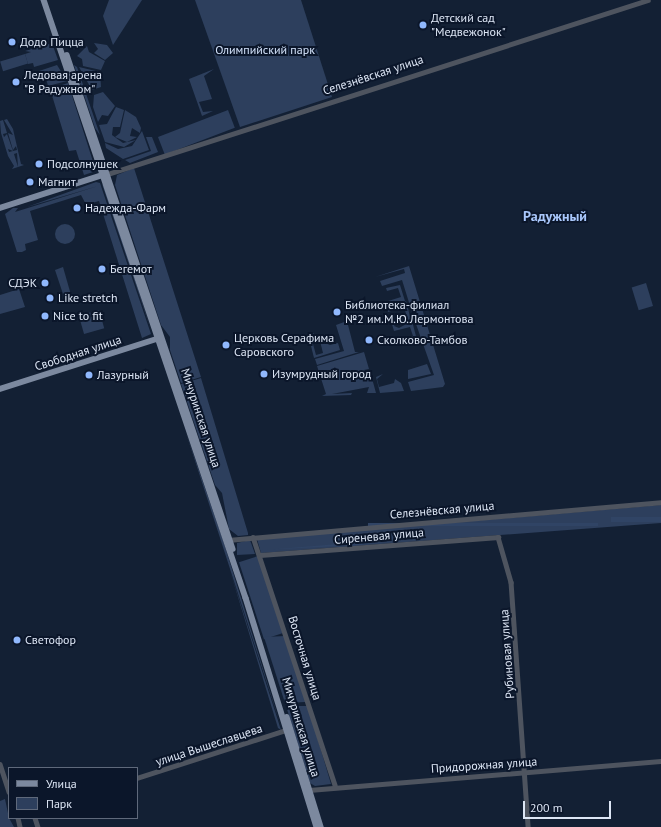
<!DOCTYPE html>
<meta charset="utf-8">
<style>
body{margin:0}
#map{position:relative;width:661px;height:827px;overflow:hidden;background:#132034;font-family:"PT Sans",sans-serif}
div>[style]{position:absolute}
.green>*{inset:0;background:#2d3f5d;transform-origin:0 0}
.round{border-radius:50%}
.forest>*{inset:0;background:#304465;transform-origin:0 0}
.minor>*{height:4.5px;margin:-2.25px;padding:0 2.25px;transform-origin:2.25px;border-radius:2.25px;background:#4e545f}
.major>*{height:5.5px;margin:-2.75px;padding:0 2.75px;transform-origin:2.75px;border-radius:2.75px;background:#7c899f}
.dots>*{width:11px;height:11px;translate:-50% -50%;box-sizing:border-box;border:2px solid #0b162a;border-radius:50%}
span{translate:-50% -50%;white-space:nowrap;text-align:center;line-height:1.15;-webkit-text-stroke:4px #0b162a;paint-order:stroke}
.poi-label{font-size:12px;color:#dde6f5}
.left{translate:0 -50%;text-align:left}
.right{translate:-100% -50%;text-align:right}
.park-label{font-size:12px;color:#d4e3fb}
.street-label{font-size:12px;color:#dde6f5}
.quarter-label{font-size:14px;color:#a9c7fb;font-weight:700}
.legend{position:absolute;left:8px;top:767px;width:130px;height:52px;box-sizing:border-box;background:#0b162a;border:1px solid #5f697b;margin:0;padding:5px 7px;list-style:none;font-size:12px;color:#dde6f5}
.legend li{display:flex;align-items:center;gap:8px;height:20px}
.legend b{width:20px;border:1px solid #5f697b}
.scale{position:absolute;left:523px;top:801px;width:88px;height:18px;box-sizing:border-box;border:2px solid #dde6f5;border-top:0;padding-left:5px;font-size:12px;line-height:14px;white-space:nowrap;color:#dde6f5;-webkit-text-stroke:3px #0b162a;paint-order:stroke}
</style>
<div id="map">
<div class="green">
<div style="clip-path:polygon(109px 0,142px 0,113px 45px,103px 16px)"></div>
<div style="clip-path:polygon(195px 0,301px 0,332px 97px,240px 127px)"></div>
<div style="clip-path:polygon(52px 43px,58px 60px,34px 67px,33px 63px,28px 64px,25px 54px,31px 52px,25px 51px)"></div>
<div style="clip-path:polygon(94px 43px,107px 45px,113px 53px,105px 60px,94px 53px,98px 49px)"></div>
<div style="clip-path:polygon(87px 46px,89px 52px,105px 61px,101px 70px,83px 66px,82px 59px,77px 56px)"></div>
<div style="left:25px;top:54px;width:10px;height:26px;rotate:73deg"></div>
<div style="clip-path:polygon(57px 65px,67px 81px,48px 86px,44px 71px,36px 72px)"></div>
<div style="clip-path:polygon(74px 65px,77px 67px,100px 135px,95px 128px)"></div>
<div style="clip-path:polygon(79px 67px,100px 72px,101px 87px,92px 90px)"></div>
<div style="clip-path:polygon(214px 69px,204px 76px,212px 99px,199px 102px,203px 112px,213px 111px,202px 116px,189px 79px)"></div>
<div style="clip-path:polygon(68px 83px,96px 171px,84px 175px,76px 150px,69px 151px,50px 89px)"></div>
<div style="clip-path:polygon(103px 92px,115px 106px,108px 116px,102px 115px,98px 122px,93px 107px,94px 95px)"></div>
<div style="clip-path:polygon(116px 107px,124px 110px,120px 127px,113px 127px,112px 135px,123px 143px,136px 140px,124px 147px,105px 142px,99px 125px,107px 124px)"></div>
<div style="clip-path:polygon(125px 110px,136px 117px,141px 128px,140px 133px,132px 128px,130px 136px,137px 137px,127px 142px,115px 137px,120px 133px)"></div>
<div style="left:228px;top:110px;width:19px;height:75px;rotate:69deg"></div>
<div style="clip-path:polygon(7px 119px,13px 129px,21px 164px,24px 165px,18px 167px,17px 153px,14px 154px,18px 167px,12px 169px,14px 166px,8px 156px,1px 133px,0 121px,3px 120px,7px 133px,3px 134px,4px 137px,7px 134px,13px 151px,8px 149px,9px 152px,17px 150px,16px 146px,13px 150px,8px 133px,13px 135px,4px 120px)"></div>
<div style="clip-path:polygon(142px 131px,149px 150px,123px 159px,106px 148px,105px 143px,118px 149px,132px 146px)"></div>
<div style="clip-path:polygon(146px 137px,152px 137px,158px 152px,130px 163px,125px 160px,151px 151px)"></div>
<div style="clip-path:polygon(134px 168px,201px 377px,181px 383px,170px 350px,170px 337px,161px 325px,115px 185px,117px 175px)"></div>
<div style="clip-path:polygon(96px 182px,100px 183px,151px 334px,142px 338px,99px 201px,92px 203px,94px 211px,90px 212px,81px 195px,30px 211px,38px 240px,25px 244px,26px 250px,22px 252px,17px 252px,5px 214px,13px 208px,18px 208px,15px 212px,98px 186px,27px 207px)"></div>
<div style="clip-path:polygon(102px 184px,106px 188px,152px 333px)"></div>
<div class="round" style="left:55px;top:224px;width:20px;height:20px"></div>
<div style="clip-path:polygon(409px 266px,445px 384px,443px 387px,411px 391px,408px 382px,434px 375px,411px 310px,415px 309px,411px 309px,402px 280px,382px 286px,380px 281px,405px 273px,404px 269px,375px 277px)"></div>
<div style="clip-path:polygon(63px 267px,71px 295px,64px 297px,55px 270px)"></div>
<div style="left:646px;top:283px;width:24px;height:15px;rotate:73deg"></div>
<div style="clip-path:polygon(400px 285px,405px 301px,387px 306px,385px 302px,401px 297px,398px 288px,387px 291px,386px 288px)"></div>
<div style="clip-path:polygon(19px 289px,25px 307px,0 314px,0 295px)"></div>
<div style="clip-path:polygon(406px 301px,411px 320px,396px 322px,394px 326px,399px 328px,412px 321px,417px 340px,402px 341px,399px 346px,397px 341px,413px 336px,410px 327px,394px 331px,391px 321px,407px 317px,404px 307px,388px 312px,387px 308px,393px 309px)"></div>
<div style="left:99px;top:310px;width:19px;height:21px;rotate:74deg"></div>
<div style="clip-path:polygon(347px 321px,355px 352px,359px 352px,317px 365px,315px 359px,344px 351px,336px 325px)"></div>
<div style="clip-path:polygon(313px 333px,320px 340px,313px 344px,316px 355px,323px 353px,320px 341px,330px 345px,338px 343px,340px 350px,314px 358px,311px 346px)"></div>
<div style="clip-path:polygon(364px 352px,369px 369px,364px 370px,370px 371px,376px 393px,367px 393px,369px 387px,332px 394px,352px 393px,351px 395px,322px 396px,326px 394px,317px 366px)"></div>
<div style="clip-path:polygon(427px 364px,431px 374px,408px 379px,408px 370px)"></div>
<div style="clip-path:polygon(383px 374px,377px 379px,379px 387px,394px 383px,395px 379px,401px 383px,404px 391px,380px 393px,376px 377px)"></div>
<div style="clip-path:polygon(201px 378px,248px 533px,248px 535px,238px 536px,229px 529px,222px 493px,215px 485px,181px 384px)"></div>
<div style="clip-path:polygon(185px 430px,223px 540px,282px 730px,221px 541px)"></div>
<div style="clip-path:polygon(661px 505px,661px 523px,261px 553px,257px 539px)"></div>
<div style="clip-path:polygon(250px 540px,255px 554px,237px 555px,237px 543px)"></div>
<div style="left:258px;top:556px;width:81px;height:20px;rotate:72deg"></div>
<div style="clip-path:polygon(230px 571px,281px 730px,278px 728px)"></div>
<div style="clip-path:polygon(285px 636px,306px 701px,305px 702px,285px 703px,264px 637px)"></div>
<div style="clip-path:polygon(286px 706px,308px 706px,331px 784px,315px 786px,310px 783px)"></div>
<div style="clip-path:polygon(5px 799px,9px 818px,14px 827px,0 827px,0 801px)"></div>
</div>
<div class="forest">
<div style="left:661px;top:517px;width:5px;height:50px;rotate:90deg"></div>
<div style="left:598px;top:523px;width:3px;height:230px;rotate:90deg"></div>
<div style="clip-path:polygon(362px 542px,363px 545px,261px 550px,265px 550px)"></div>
</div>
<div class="minor">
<div style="left:108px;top:174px;width:567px;rotate:-17.86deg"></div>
<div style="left:253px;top:537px;width:261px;rotate:71.7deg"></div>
<div style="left:228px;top:540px;width:435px;rotate:-5deg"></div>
<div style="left:260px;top:555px;width:239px;rotate:-4.3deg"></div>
<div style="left:498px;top:537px;width:47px;rotate:73.9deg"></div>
<div style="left:511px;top:582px;width:246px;rotate:86deg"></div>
<div style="left:0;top:764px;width:29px;rotate:72deg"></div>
<div style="left:137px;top:778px;width:157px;rotate:-17.9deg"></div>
<div style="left:309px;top:790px;width:353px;rotate:-4.7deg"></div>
<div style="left:18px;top:818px;width:9px;rotate:77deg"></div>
<div style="left:35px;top:818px;width:9px;rotate:72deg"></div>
</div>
<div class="major">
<div style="left:44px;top:0;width:631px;rotate:71.34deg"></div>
<div style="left:246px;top:598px;width:240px;rotate:72.8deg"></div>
<div style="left:67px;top:55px;width:521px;rotate:71.43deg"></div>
<div style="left:0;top:208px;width:111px;rotate:-17.8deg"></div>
<div style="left:0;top:389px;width:168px;rotate:-17.7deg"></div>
<div style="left:287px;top:717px;width:115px;rotate:72.8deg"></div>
</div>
<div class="dots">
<div style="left:423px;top:25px;background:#90b8fd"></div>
<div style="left:12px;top:42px;background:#90b8fd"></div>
<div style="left:16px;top:82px;background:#90b8fd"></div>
<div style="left:39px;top:164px;background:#90b8fd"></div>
<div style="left:30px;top:182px;background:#90b8fd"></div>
<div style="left:77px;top:208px;background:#90b8fd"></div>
<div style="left:102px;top:269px;background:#90b8fd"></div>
<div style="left:45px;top:283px;background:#90b8fd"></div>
<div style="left:50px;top:298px;background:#90b8fd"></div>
<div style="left:337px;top:312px;background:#90b8fd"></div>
<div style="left:45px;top:316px;background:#90b8fd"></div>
<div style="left:369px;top:340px;background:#90b8fd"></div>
<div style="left:226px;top:345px;background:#90b8fd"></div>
<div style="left:264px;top:374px;background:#90b8fd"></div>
<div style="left:89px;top:375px;background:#90b8fd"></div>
<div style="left:17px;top:640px;background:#90b8fd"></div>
</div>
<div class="poi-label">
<span class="left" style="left:431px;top:25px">Детский сад<br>"Медвежонок"</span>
<span class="left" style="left:20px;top:42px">Додо Пицца</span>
<span class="left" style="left:24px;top:82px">Ледовая арена<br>"В Радужном"</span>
<span class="left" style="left:47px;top:164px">Подсолнушек</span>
<span class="left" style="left:38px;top:182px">Магнит</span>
<span class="left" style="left:85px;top:208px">Надежда-Фарм</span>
<span class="left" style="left:110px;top:269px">Бегемот</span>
<span class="right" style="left:37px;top:283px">СДЭК</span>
<span class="left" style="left:58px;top:298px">Like stretch</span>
<span class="left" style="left:345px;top:312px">Библиотека-филиал<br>№2 им.М.Ю.Лермонтова</span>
<span class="left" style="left:53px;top:316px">Nice to fit</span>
<span class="left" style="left:234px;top:345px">Церковь Серафима<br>Саровского</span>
<span class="left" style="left:377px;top:340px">Сколково-Тамбов</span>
<span class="left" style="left:272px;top:374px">Изумрудный город</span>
<span class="left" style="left:97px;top:375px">Лазурный</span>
<span class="left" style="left:25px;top:640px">Светофор</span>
</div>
<div class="park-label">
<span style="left:265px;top:50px">Олимпийский парк</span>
</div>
<div class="street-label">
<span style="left:373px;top:75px;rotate:-18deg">Селезнёвская улица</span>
<span style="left:78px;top:353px;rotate:-18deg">Свободная улица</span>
<span style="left:201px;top:418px;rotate:72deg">Мичуринская улица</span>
<span style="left:442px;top:510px;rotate:-5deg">Селезнёвская улица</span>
<span style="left:379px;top:536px;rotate:-5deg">Сиреневая улица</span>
<span style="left:507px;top:654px;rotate:-94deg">Рубиновая улица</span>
<span style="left:305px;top:658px;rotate:73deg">Восточная улица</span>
<span style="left:301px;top:727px;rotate:73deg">Мичуринская улица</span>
<span style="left:209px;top:745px;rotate:-18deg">улица Вышеславцева</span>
<span style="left:484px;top:765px;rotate:-4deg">Придорожная улица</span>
</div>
<div class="quarter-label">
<span style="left:555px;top:216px">Радужный</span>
</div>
<ul class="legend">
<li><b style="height:5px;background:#7c899f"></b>Улица</li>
<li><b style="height:11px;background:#2d3f5d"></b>Парк</li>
</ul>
<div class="scale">200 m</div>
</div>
